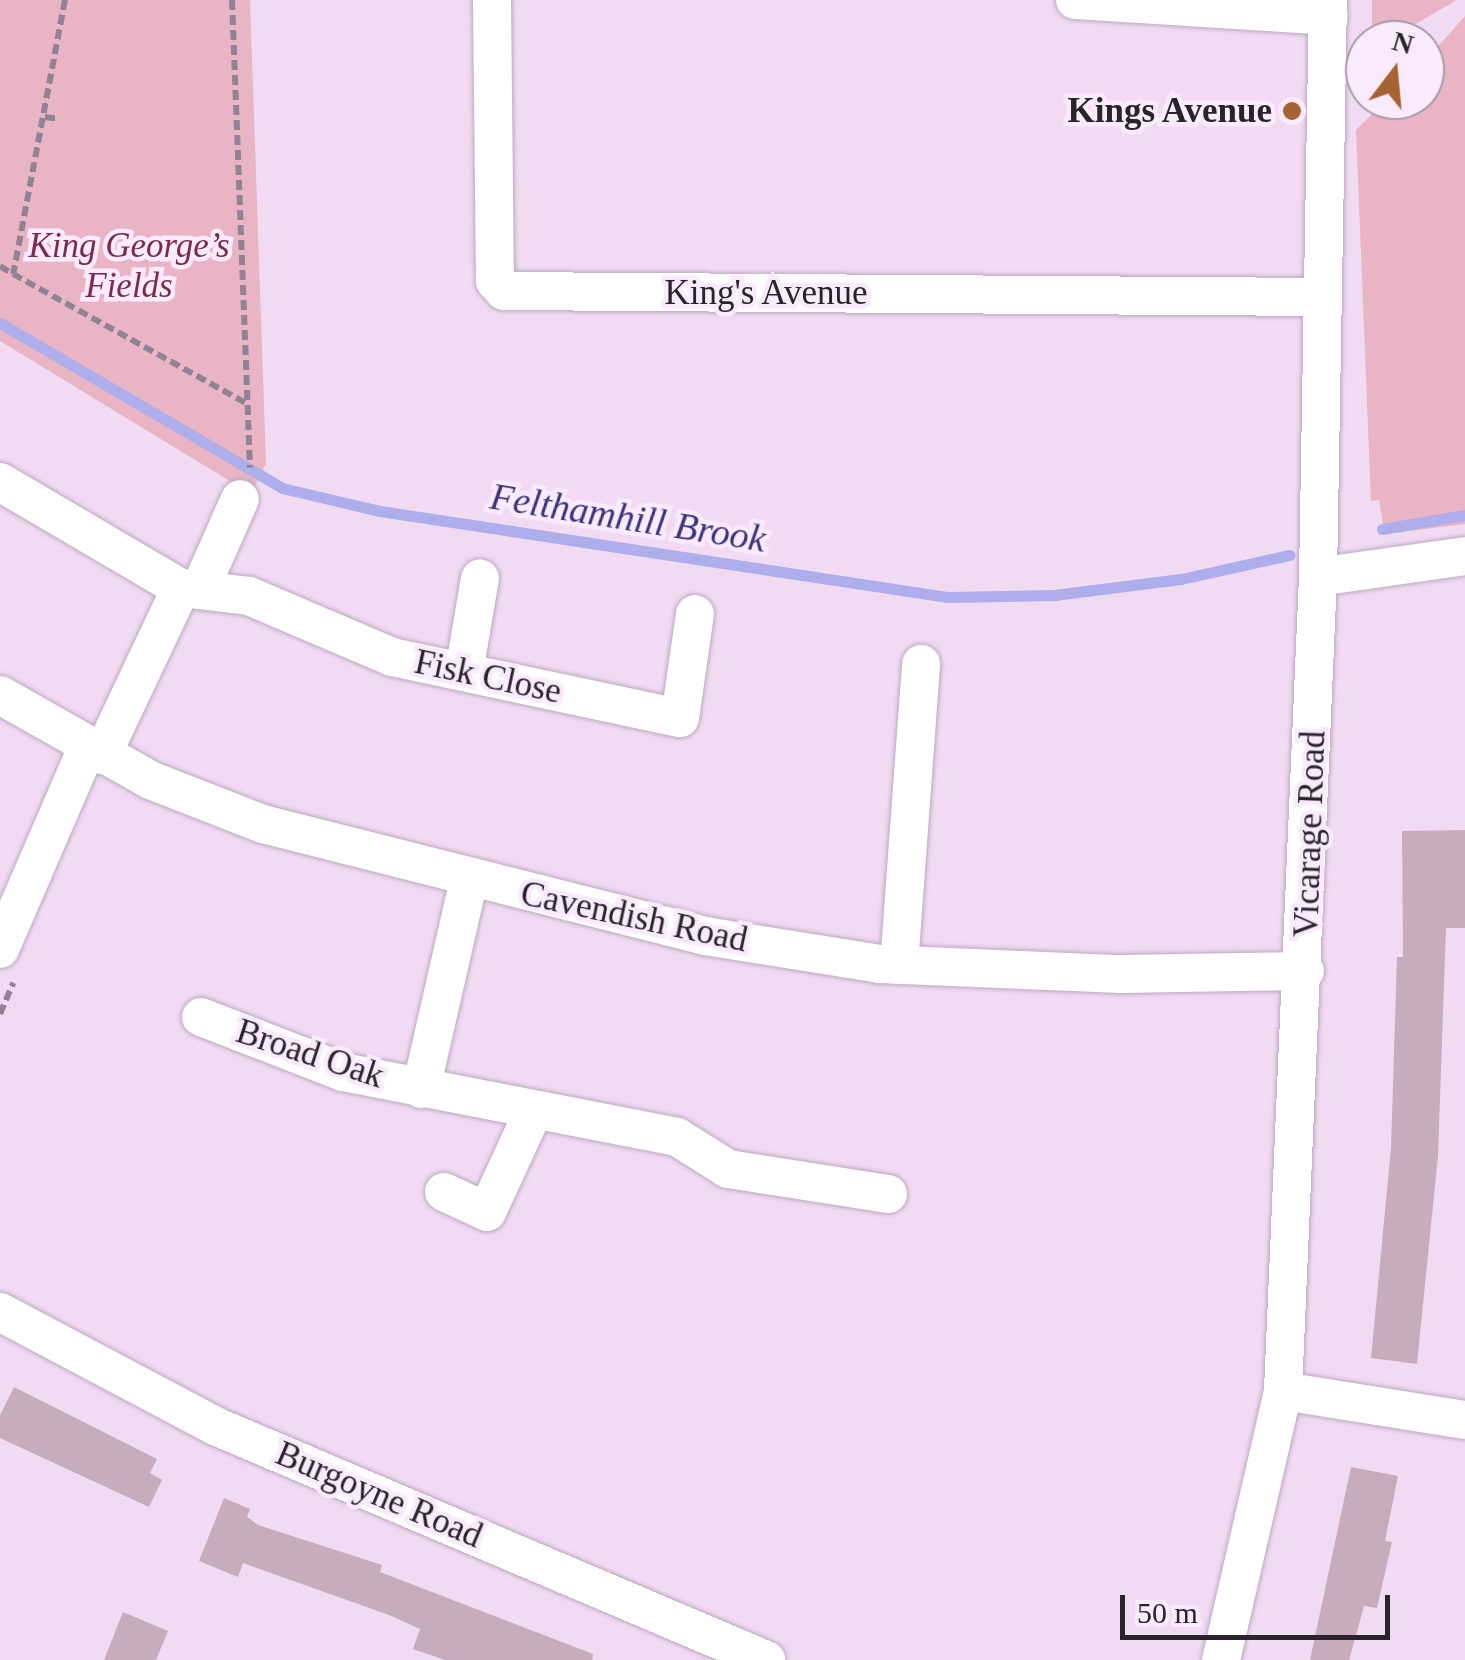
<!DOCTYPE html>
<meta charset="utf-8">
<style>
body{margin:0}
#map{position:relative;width:1465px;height:1660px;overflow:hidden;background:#f0dbf3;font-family:"Times New Roman",serif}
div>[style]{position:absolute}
.green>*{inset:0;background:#e9b4c4}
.stream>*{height:11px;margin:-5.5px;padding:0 5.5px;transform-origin:5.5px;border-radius:5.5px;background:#adaeeb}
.building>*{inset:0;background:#c7acbd}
.path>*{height:6px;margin-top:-3px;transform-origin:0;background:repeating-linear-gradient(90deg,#918393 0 10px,transparent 0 15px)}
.roads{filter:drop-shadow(0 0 2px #bca9bf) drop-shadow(0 0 2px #bca9bf)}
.minor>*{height:38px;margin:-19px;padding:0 19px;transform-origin:19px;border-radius:19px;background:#fff}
.dots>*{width:28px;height:28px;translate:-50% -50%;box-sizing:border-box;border:5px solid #faeafd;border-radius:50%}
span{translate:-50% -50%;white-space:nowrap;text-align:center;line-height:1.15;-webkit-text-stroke:9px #faeafd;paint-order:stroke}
.poi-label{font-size:35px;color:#2a232b;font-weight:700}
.right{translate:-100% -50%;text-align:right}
.park-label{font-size:35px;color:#7c2b4b;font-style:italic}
.street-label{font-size:35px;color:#2a232b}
.water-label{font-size:38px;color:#3b347b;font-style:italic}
.north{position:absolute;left:1345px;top:20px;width:100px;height:100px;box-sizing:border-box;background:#faeafd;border:2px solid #a79aa9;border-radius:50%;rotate:16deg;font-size:28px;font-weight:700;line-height:40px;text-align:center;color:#2a232b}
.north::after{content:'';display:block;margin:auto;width:35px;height:45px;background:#a66331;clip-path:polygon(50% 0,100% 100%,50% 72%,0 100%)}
.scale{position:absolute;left:1120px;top:1595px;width:270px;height:45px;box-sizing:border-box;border:5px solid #2a232b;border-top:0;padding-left:12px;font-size:30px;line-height:35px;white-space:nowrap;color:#2a232b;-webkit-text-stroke:8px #faeafd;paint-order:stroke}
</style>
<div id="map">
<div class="green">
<div style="clip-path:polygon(0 0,250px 0,266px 464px,251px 494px,0 341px)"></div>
<div style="clip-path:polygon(1372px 0,1457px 0,1388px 40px,1372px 40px)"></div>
<div style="clip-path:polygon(1465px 16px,1465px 524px,1385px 534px,1379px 500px,1371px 501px,1356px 130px,1386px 100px,1425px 100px,1425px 61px)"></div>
</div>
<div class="stream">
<div style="left:0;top:323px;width:327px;rotate:30.3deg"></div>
<div style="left:282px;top:488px;width:101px;rotate:13.2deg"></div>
<div style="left:380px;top:511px;width:573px;rotate:8.62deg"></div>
<div style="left:947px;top:597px;width:107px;rotate:-1.1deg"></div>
<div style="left:1054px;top:595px;width:128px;rotate:-7.2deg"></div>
<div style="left:1181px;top:579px;width:111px;rotate:-12.5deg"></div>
<div style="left:1382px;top:529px;width:84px;rotate:-9.6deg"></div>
</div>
<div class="building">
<div style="clip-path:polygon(1465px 830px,1465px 928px,1446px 928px,1438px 1156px,1417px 1364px,1371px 1358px,1391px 1148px,1397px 957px,1403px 957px,1402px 831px)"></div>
<div style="clip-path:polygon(14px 1387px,157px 1459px,150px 1473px,162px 1480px,149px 1507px,0 1438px,0 1415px)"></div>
<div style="clip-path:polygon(1351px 1467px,1398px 1476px,1385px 1541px,1392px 1542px,1377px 1608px,1364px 1606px,1349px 1660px,1310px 1660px)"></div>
<div style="clip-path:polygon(224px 1498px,250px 1509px,247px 1517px,258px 1525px,382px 1565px,380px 1572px,593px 1654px,592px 1660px,445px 1660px,413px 1649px,420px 1629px,389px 1615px,243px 1563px,238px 1577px,199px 1561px)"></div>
<div style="clip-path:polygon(123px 1612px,168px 1631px,156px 1660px,104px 1660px)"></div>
</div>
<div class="path">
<div style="left:65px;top:0;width:279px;rotate:100.7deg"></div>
<div style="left:13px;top:274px;width:269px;rotate:29deg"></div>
<div style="left:232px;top:0;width:468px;rotate:87.8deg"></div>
<div style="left:45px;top:117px;width:15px;rotate:8deg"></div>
<div style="left:0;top:266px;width:15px;rotate:32deg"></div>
<div style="left:0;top:1014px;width:34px;rotate:-67deg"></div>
</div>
<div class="roads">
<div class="minor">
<div style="left:492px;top:0;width:281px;rotate:89.4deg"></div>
<div style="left:495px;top:281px;width:13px;rotate:48deg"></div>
<div style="left:504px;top:291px;width:818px;rotate:0.42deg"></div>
<div style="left:1075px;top:0;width:254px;rotate:3.6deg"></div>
<div style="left:0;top:482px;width:210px;rotate:30.4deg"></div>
<div style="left:1318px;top:577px;width:148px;rotate:-8.1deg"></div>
<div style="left:201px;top:587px;width:96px;rotate:-66.1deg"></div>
<div style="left:181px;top:588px;width:68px;rotate:6.7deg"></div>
<div style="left:249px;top:596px;width:155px;rotate:23.1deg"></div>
<div style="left:392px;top:657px;width:294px;rotate:12deg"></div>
<div style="left:680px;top:718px;width:105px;rotate:-81.8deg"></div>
<div style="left:464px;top:672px;width:95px;rotate:-80.3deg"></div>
<div style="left:0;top:695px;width:172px;rotate:29.5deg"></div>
<div style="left:150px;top:780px;width:121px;rotate:21.3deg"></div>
<div style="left:263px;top:824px;width:456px;rotate:14.2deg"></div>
<div style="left:705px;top:936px;width:176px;rotate:9.1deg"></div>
<div style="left:879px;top:964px;width:242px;rotate:2.4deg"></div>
<div style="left:1121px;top:974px;width:184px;rotate:-0.9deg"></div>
<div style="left:102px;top:755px;width:185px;rotate:-64.7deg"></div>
<div style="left:0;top:949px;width:219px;rotate:-66.6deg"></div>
<div style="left:899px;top:965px;width:302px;rotate:-85.8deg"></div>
<div style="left:201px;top:1017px;width:152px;rotate:21.2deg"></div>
<div style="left:343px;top:1072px;width:340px;rotate:11deg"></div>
<div style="left:677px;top:1137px;width:60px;rotate:32.1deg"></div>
<div style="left:728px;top:1169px;width:162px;rotate:8.9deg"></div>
<div style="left:421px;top:1089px;width:214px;rotate:-77.1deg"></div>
<div style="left:444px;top:1192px;width:47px;rotate:24.9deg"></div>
<div style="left:487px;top:1212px;width:112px;rotate:-65.3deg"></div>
<div style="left:0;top:1312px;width:243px;rotate:27.9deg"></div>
<div style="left:215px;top:1426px;width:599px;rotate:23.01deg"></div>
<div style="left:1283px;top:1391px;width:184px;rotate:9.1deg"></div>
<div style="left:1221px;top:1660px;width:276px;rotate:-77deg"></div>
<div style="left:1283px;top:1391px;width:815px;rotate:-87.54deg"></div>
<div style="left:1318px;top:577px;width:577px;rotate:-89.01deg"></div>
</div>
</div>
<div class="dots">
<div style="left:1292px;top:111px;background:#a66331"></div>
</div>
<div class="poi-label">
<span class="right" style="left:1272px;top:111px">Kings Avenue</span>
</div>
<div class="park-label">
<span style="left:129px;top:266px">King George’s<br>Fields</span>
</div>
<div class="street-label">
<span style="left:766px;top:293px">King's Avenue</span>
<span style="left:488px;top:677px;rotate:12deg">Fisk Close</span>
<span style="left:1310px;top:834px;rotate:-88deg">Vicarage Road</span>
<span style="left:634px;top:917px;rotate:12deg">Cavendish Road</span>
<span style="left:310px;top:1054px;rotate:18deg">Broad Oak</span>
<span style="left:379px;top:1495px;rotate:23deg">Burgoyne Road</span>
</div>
<div class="water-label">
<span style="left:628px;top:518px;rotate:9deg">Felthamhill Brook</span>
</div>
<div class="north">N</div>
<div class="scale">50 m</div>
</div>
